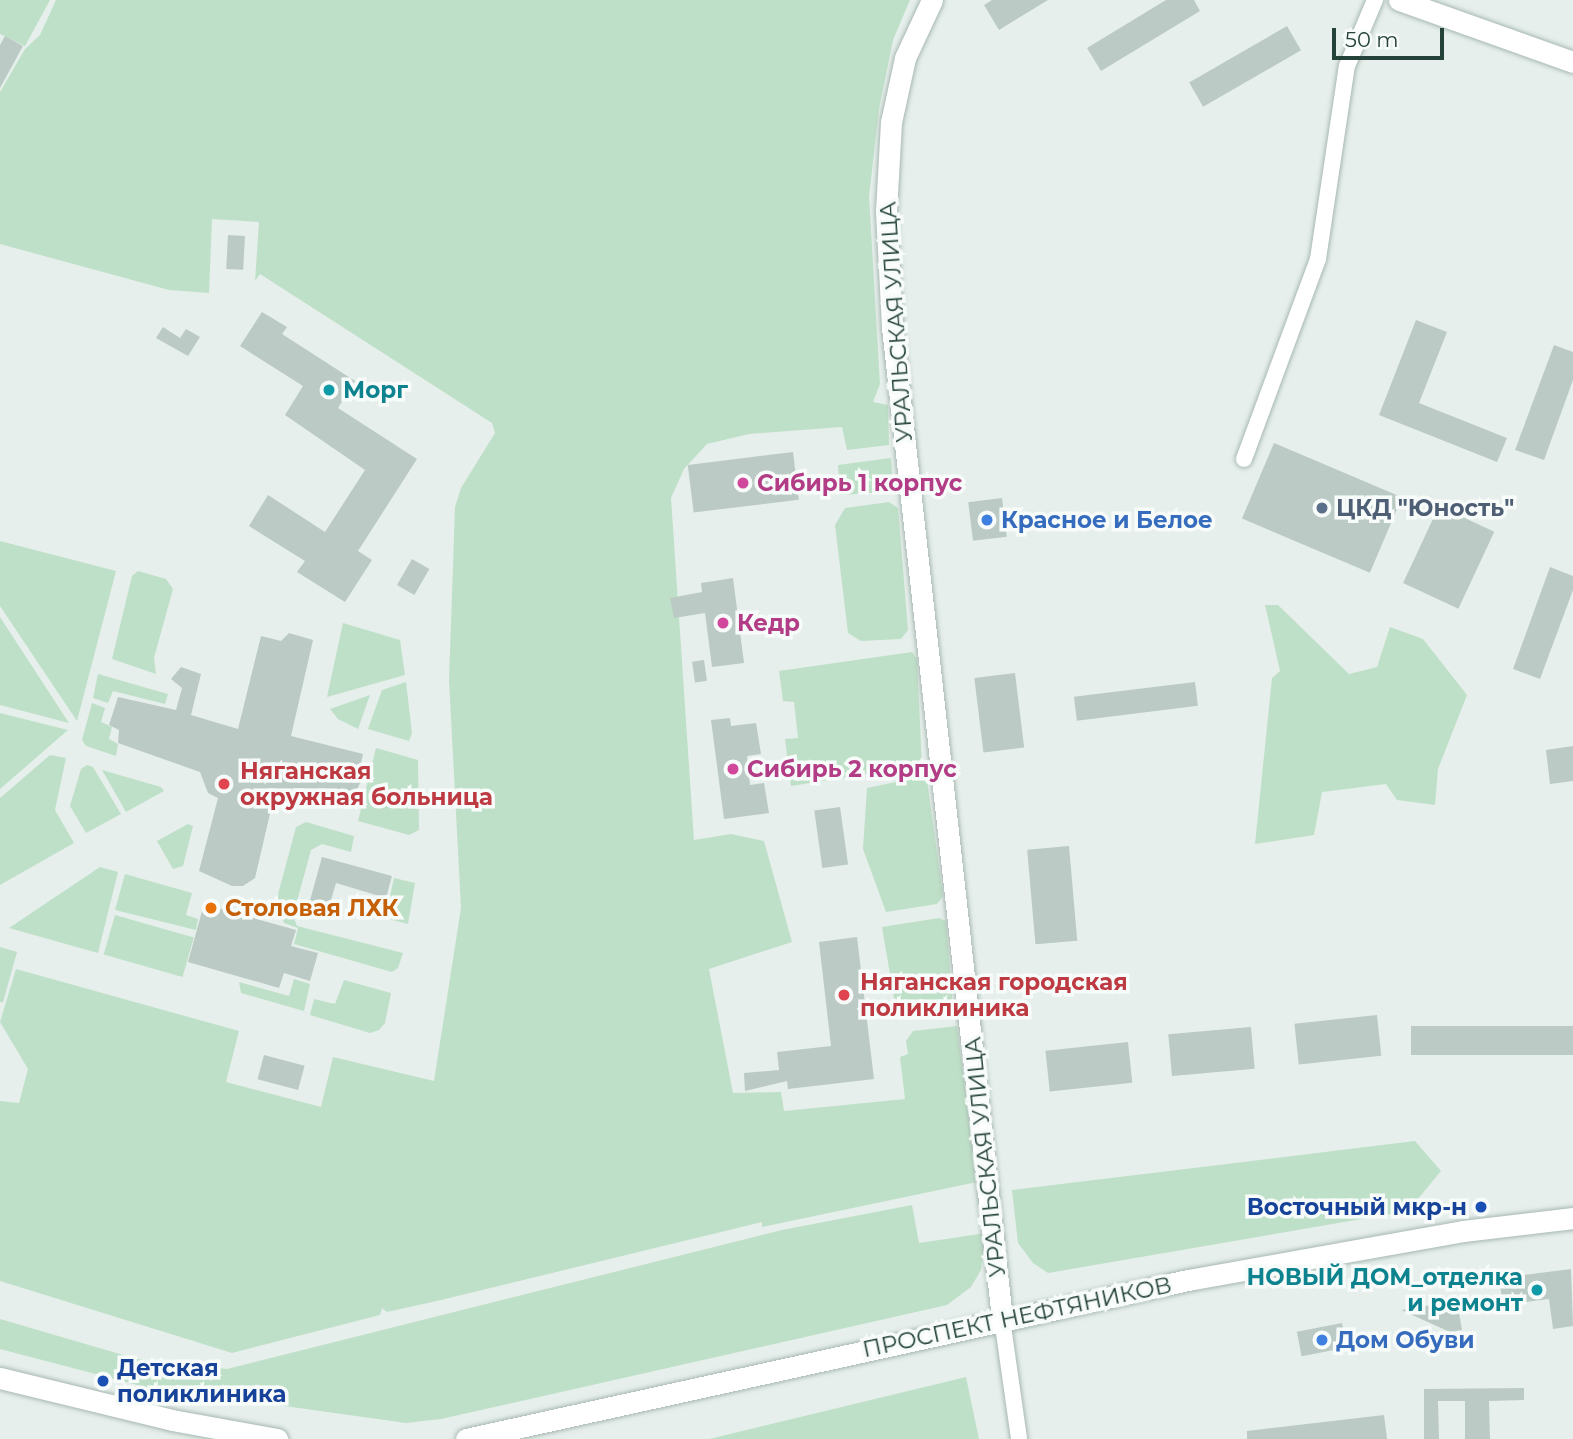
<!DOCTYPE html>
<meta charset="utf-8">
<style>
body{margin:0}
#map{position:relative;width:1573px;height:1439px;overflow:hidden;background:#e6efeb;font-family:Montserrat,sans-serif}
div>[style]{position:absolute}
.green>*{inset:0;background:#bfe0c8;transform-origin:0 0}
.building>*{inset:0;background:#bbcac4;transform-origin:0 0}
.roads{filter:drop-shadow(0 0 2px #a8b8b2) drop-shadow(0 0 2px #a8b8b2)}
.street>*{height:16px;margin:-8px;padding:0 8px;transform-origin:8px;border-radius:8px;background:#fff}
.secondary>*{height:21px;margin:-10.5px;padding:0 10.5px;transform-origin:10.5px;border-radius:10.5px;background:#fff}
.dots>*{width:19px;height:19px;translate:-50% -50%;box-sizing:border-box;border:4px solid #f7fbf9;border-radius:50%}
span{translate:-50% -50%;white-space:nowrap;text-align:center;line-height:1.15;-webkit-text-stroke:7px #f7fbf9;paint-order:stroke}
.street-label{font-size:23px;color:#24423a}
.culture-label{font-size:23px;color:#0d838f;font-weight:700}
.left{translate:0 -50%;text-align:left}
.right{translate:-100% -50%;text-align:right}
.hotel-label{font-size:23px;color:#b23c85;font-weight:700}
.service-label{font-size:23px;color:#4e5e75;font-weight:700}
.shop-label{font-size:23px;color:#366cbe;font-weight:700}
.health-label{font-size:23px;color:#be3a42;font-weight:700}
.food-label{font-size:23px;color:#c56008;font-weight:700}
.transit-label{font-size:23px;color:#164399;font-weight:700}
.scale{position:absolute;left:1332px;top:28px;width:112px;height:32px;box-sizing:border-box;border:4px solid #24423a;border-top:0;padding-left:9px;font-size:21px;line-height:24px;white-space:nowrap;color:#24423a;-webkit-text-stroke:5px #f7fbf9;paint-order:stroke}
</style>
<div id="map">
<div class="green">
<div style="clip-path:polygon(0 0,50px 0,25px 46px,0 34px)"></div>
<div style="clip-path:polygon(56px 0,910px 0,893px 40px,879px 109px,869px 197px,880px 384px,873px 402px,888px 405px,889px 445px,847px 450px,842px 427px,749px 434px,707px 444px,684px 469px,671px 498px,694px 840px,731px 834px,764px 841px,792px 942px,709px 969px,733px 1093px,781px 1092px,784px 1111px,905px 1099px,900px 1057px,908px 1054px,906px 1041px,913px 1031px,957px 1026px,977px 1182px,762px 1227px,762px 1222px,441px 1300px,387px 1312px,382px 1308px,380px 1315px,232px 1353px,0 1281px,0 1101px,19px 1103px,28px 1069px,0 1022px,16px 969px,239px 1031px,226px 1082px,321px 1107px,333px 1057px,434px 1081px,461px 908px,449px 680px,455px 507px,461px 488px,495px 433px,492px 423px,260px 274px,255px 281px,259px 222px,212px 219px,209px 293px,169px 290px,0 244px,0 92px,25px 49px,40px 35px)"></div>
<div style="clip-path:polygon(891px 458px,893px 486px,888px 492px,840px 495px,838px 465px)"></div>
<div style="clip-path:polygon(889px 502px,898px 508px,908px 630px,901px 639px,861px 641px,848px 633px,835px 525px,845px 508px)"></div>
<div style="clip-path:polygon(0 541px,116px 571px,77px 721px,0 606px)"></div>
<div style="clip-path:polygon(138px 571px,166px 579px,173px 589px,154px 658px,156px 674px,112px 659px,132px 576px)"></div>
<div style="clip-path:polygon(1265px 605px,1278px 605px,1349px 674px,1377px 667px,1390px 627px,1423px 639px,1467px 695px,1438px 769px,1435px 805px,1397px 800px,1386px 784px,1322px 792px,1314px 835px,1255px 844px,1272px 678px,1280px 671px)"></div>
<div style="clip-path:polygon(0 617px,69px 723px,0 705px)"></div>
<div style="clip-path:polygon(343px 623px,400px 640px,405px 675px,327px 697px)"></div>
<div style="clip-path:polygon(912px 652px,917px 659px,922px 765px,791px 786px,785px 739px,798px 738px,794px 702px,783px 701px,779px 671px)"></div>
<div style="clip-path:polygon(98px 674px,168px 694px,165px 704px,113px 691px,108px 703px,93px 698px)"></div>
<div style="clip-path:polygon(406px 682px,412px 733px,409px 741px,368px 729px,382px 690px)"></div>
<div style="clip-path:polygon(370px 695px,358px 729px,338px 719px,330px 709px)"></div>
<div style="clip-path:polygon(92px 703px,105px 708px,101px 722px,112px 727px,109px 739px,118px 744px,116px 756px,86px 746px,82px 740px)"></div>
<div style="clip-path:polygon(0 713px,68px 730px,0 789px)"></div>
<div style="clip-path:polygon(376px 748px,418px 760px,419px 830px,409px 835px,358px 821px)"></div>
<div style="clip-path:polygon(50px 755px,66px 758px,55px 810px,74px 843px,0 885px,0 798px)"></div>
<div style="clip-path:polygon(87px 765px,93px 767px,121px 814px,86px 833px,70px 806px,81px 769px)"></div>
<div style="clip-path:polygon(102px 770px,161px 787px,164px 791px,126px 812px)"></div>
<div style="clip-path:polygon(920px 777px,927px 780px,943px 896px,937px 904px,886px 912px,863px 849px,867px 788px)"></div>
<div style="clip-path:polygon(306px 822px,354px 836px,351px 852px,322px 844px,311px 850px,293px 916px,297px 926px,403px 953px,398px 968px,392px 972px,294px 944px,298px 928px,284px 923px,277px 898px,296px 827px)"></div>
<div style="clip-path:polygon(188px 824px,193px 826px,183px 866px,173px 869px,157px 841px)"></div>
<div style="clip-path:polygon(100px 867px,118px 872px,98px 953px,9px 928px)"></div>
<div style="clip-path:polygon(125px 874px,192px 893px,186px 915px,198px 919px,196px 930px,115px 910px)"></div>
<div style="clip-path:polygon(394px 878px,415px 883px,408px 924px,370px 914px,373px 900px,389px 901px)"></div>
<div style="left:115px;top:915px;width:82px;height:41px;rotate:16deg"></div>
<div style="clip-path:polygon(939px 918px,946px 921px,953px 1008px,911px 1014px,907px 1003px,894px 998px,882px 927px)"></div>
<div style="clip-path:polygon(0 947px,17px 952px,3px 1002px,0 1002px)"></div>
<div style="clip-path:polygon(294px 979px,310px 984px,304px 1011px,241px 993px,239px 982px,289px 996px)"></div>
<div style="clip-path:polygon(344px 980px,391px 993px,385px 1023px,379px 1030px,370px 1033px,310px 1015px,314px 999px,335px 1004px)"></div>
<div style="clip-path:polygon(1415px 1141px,1441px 1171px,1408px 1211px,1048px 1273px,1033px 1263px,1018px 1243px,1012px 1190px)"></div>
<div style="clip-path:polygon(912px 1205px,919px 1243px,986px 1233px,981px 1270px,971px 1287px,947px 1305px,441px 1419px,406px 1423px,242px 1400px,187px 1398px,0 1349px,0 1319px,137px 1359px,227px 1369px,782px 1230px)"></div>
<div style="clip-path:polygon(966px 1377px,979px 1439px,709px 1439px)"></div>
</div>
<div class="building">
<div style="clip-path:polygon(992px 0,1048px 0,999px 30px,984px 5px)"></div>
<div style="clip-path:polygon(1166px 0,1194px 0,1200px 11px,1101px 71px,1087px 48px)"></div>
<div style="left:1287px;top:26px;width:28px;height:113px;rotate:60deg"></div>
<div style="clip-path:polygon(5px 36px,23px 46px,0 88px,0 45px)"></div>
<div style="left:228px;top:235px;width:17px;height:34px;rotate:3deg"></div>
<div style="clip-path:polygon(262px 312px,287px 327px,282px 334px,355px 381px,338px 408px,417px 459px,358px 551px,372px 560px,345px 602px,297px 572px,305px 561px,249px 526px,268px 495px,325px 532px,365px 470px,285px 415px,303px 386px,240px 346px)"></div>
<div style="clip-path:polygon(1416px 320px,1447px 332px,1419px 403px,1507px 438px,1497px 462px,1379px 415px)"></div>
<div style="clip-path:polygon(163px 327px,180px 338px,186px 329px,200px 337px,188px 356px,156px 338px)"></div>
<div style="clip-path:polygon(1554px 345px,1573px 352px,1573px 380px,1544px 460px,1515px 450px)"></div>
<div style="left:1274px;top:443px;width:139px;height:82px;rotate:23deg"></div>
<div style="left:793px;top:452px;width:48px;height:106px;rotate:83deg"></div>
<div style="left:1002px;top:498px;width:39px;height:34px;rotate:83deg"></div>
<div style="left:1439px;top:506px;width:61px;height:85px;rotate:25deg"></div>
<div style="left:412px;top:559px;width:20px;height:30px;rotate:30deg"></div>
<div style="clip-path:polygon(1550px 567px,1573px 576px,1573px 590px,1540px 679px,1513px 669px)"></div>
<div style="clip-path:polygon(733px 578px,744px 663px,712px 667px,705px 613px,674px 618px,670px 598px,702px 592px,701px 583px)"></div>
<div style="clip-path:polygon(289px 633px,313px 640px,291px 736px,363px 754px,361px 763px,368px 766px,351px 802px,293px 788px,284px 802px,272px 805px,255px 878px,243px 886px,232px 886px,199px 871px,218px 798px,208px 793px,200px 772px,118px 743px,119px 730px,109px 725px,118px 697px,176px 710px,182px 688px,171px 679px,181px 667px,201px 674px,191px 715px,238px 729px,261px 636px,281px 641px)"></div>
<div style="left:704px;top:660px;width:21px;height:12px;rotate:82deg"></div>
<div style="left:1015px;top:673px;width:75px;height:41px;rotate:83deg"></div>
<div style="left:1195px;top:682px;width:24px;height:122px;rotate:83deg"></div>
<div style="clip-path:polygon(730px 718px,731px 726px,756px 723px,761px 754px,747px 756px,750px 785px,764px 783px,769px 813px,724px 819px,711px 720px)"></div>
<div style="clip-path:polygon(1573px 746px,1573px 781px,1550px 784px,1546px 750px)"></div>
<div style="left:840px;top:807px;width:58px;height:26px;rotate:82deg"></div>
<div style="left:1069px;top:846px;width:95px;height:42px;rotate:85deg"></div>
<div style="clip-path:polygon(322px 857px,392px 876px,386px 898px,336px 883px,325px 920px,306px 915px)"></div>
<div style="clip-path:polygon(204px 904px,296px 930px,291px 946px,318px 953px,310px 981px,284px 973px,279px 988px,188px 962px)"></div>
<div style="clip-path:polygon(857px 937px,874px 1079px,788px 1089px,787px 1081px,745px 1091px,744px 1073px,779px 1070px,777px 1052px,831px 1046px,819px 942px)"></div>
<div style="left:1377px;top:1015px;width:41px;height:83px;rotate:84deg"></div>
<div style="left:1573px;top:1026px;width:29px;height:162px;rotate:90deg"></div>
<div style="left:1251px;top:1027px;width:42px;height:83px;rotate:85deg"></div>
<div style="left:1128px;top:1042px;width:41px;height:83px;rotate:84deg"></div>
<div style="left:264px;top:1055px;width:42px;height:25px;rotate:15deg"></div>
<div style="clip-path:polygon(1571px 1269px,1573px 1326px,1553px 1329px,1549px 1299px,1503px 1305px,1499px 1278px)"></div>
<div style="clip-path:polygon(1457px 1301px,1462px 1330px,1450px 1332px,1401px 1310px)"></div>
<div style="left:1342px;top:1323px;width:25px;height:46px;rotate:79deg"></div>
<div style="clip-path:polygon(1524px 1388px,1524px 1400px,1489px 1401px,1490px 1439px,1465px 1439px,1465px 1401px,1438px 1401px,1439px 1439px,1424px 1439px,1424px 1389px)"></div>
<div style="clip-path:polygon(1384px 1415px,1387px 1439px,1247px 1439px,1247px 1431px)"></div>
</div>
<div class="roads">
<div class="street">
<div style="left:1244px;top:459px;width:213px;rotate:-69.7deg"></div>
<div style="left:1318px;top:259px;width:195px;rotate:-81.5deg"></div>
<div style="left:1347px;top:66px;width:72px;rotate:-67deg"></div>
<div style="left:1002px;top:1319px;width:121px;rotate:81.9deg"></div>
</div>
<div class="secondary">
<div style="left:932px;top:0;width:64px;rotate:115deg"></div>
<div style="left:905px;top:58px;width:66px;rotate:102.3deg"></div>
<div style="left:891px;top:122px;width:89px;rotate:93.2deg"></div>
<div style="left:886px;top:211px;width:116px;rotate:87deg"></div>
<div style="left:892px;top:327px;width:998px;rotate:83.67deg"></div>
<div style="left:1399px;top:0;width:185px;rotate:19.6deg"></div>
<div style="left:0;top:1378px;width:177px;rotate:13.7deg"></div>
<div style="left:172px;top:1420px;width:107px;rotate:10.3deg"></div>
<div style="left:466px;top:1439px;width:739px;rotate:-12.42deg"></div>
<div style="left:1188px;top:1280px;width:279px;rotate:-10.1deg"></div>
<div style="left:1463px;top:1231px;width:111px;rotate:-6.7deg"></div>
</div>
</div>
<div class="dots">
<div style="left:329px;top:390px;background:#0f9aa8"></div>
<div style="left:743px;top:483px;background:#d1479c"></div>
<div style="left:1322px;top:508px;background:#5c6f8a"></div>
<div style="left:987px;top:520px;background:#3f7fe0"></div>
<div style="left:723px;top:623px;background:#d1479c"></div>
<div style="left:733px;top:769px;background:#d1479c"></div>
<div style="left:224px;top:784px;background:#e0444e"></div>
<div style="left:211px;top:908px;background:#e8710a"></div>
<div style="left:844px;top:995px;background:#e0444e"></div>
<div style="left:1481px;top:1207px;background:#1a4fb4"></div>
<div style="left:1537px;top:1290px;background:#0f9aa8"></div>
<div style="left:1322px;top:1340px;background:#3f7fe0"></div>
<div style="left:103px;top:1381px;background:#1a4fb4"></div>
</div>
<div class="street-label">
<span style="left:896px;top:322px;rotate:-94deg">УРАЛЬСКАЯ УЛИЦА</span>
<span style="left:985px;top:1157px;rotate:-96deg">УРАЛЬСКАЯ УЛИЦА</span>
<span style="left:1017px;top:1317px;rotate:-12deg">ПРОСПЕКТ НЕФТЯНИКОВ</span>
</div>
<div class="culture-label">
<span class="left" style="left:343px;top:390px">Морг</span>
<span class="right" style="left:1523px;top:1290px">НОВЫЙ ДОМ_отделка<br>и ремонт</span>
</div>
<div class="hotel-label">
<span class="left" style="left:757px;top:483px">Сибирь 1 корпус</span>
<span class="left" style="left:737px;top:623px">Кедр</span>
<span class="left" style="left:747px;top:769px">Сибирь 2 корпус</span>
</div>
<div class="service-label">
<span class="left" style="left:1336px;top:508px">ЦКД "Юность"</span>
</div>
<div class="shop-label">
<span class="left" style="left:1001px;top:520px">Красное и Белое</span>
<span class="left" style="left:1336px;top:1340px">Дом Обуви</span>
</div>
<div class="health-label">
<span class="left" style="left:240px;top:784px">Няганская<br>окружная больница</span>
<span class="left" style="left:860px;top:995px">Няганская городская<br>поликлиника</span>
</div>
<div class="food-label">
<span class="left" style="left:225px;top:908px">Столовая ЛХК</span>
</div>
<div class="transit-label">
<span class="right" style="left:1467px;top:1207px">Восточный мкр-н</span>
<span class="left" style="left:117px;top:1381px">Детская<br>поликлиника</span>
</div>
<div class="scale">50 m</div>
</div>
